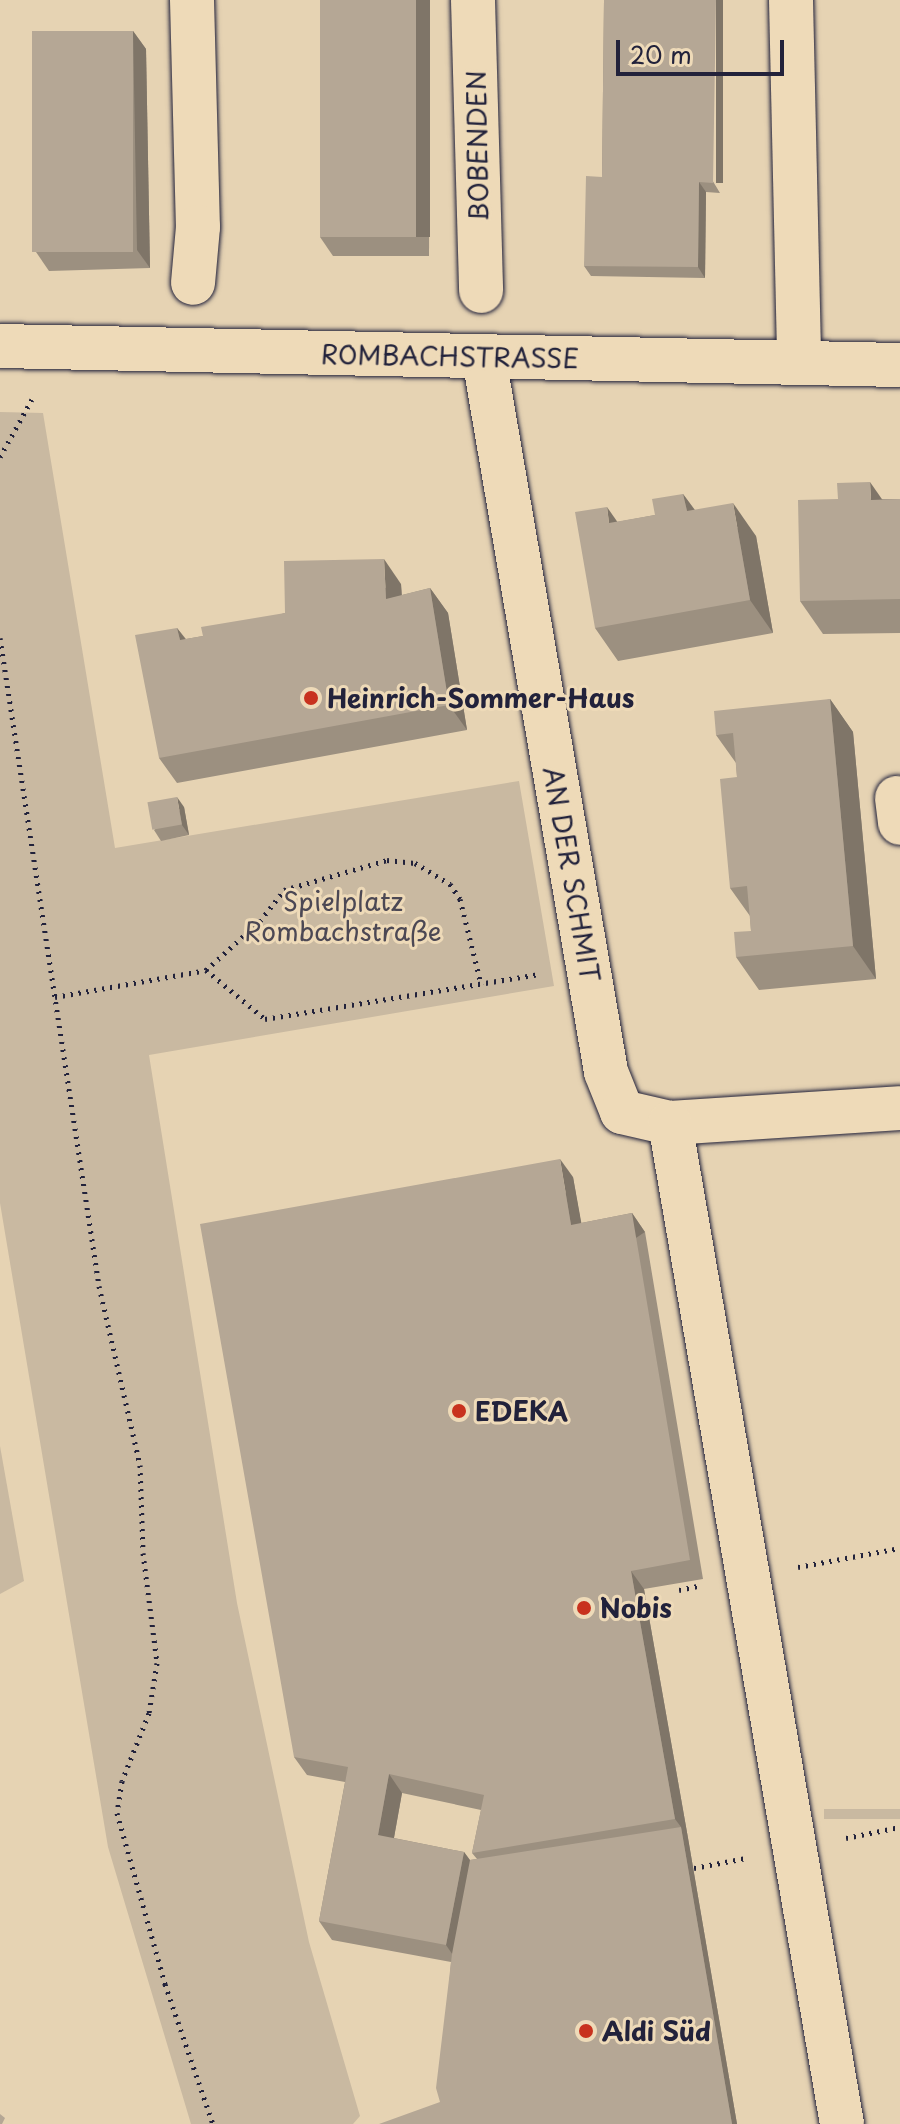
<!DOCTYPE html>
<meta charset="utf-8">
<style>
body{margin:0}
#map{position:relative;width:900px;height:2124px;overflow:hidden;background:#e6d3b3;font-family:"Playpen Sans",sans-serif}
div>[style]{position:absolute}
.green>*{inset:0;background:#c9b9a1;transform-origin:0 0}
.path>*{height:5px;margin-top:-2.5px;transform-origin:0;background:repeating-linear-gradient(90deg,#22223b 0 2px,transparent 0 8px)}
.roads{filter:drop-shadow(0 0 2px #22223b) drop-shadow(0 0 2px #22223b)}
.minor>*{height:44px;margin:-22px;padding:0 22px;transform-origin:22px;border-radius:22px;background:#eedab8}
.wall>*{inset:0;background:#9c9080}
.shaded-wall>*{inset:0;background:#7f7568;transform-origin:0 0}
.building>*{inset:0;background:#b5a795;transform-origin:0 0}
.dots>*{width:22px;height:22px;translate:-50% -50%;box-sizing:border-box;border:4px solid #eedab8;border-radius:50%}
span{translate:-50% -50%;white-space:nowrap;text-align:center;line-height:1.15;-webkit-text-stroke:6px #eedab8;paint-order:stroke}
.street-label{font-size:26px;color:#22223b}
.poi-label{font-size:26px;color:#22223b;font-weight:700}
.left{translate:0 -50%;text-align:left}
.park-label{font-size:26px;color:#4c4854}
.scale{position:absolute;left:616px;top:40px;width:168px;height:36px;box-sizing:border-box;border:4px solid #22223b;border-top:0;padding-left:10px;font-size:24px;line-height:28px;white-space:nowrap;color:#22223b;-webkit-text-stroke:6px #eedab8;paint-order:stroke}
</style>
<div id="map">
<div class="green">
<div style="clip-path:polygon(0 412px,43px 413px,115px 848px,519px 781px,554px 986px,149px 1055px,237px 1603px,309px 1942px,360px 2116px,353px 2124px,191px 2124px,108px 1847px,0 1203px)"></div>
<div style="clip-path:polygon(0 1446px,24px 1581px,0 1594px)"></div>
<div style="left:900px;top:1809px;width:10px;height:76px;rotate:90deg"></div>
</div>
<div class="path">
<div style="left:0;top:457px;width:66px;rotate:-61.1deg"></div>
<div style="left:0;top:638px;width:656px;rotate:81.31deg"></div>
<div style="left:99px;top:1286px;width:184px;rotate:77.1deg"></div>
<div style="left:140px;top:1465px;width:88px;rotate:88deg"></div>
<div style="left:143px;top:1553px;width:111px;rotate:82.7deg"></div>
<div style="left:157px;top:1663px;width:51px;rotate:99.1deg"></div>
<div style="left:149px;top:1713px;width:73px;rotate:111.7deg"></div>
<div style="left:122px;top:1781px;width:32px;rotate:99deg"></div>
<div style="left:117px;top:1813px;width:178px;rotate:74.3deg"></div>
<div style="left:165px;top:1984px;width:148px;rotate:71.1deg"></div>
<div style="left:206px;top:970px;width:73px;rotate:-42.2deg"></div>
<div style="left:260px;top:921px;width:39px;rotate:-52deg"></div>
<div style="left:284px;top:890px;width:107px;rotate:-16.2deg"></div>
<div style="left:387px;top:860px;width:28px;rotate:6deg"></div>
<div style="left:415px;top:863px;width:41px;rotate:31deg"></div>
<div style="left:450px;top:884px;width:18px;rotate:56deg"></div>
<div style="left:460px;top:899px;width:88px;rotate:76.1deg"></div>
<div style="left:55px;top:997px;width:153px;rotate:-10.1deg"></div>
<div style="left:206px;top:970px;width:77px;rotate:39.7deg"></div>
<div style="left:265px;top:1019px;width:278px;rotate:-9.3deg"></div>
<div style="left:798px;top:1567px;width:104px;rotate:-10.6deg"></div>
<div style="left:679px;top:1590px;width:19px;rotate:-12deg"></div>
<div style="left:846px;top:1838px;width:55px;rotate:-11.5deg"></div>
<div style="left:694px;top:1868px;width:53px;rotate:-10.9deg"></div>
</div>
<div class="roads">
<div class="minor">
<div style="left:192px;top:0;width:227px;rotate:88.5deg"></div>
<div style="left:198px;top:227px;width:56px;rotate:95.1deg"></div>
<div style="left:473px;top:0;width:291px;rotate:88.4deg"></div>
<div style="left:791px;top:0;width:362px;rotate:88.7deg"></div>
<div style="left:0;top:346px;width:900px;rotate:1.21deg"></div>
<div style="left:484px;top:358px;width:724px;rotate:80.3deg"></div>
<div style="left:606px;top:1072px;width:43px;rotate:68.2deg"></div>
<div style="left:622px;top:1112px;width:49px;rotate:12.9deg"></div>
<div style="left:670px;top:1123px;width:230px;rotate:-3.7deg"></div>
<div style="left:897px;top:798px;width:25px;rotate:83deg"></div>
<div style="left:670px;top:1123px;width:1016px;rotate:80.25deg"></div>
</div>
</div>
<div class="wall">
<div style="clip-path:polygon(320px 0,430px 0,429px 256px,333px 256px,320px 237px)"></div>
<div style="clip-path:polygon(604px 0,720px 193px,706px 192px,705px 278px,591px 276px,584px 266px,602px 177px)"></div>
<div style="clip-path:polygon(133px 31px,146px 49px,150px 268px,49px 271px,36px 252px)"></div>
<div style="clip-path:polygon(683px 494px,695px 510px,756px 536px,773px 633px,618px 661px,595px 628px,617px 522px,655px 515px)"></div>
<div style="clip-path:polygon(838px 499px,900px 499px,900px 633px,823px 634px,800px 601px)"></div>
<div style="clip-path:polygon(401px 584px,402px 595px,430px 588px,448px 613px,467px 730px,177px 783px,159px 758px,177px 628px,186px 639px,203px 636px,285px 613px)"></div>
<div style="clip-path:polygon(830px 699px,853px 732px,876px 979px,759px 990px,736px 957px,751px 931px,750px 916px,730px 888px,737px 777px,736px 763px,716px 735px)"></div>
<div style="clip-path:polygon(184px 807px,189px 835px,161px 841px,154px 830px)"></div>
<div style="clip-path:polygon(evenodd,573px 1177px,581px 1223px,632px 1213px,645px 1232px,703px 1579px,644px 1589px,688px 1838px,737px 2124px,440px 2102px,451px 1962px,332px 1940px,319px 1921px,345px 1782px,307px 1775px,294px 1757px,573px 1177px,402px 1793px,481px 1810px,472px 1853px,477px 1859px,470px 1860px,464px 1852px,394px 1838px,402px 1793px)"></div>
</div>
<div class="shaded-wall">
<div style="left:416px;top:0;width:14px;height:237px"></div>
<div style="left:716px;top:0;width:7px;height:183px"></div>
<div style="clip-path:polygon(133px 31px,146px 49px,150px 268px,137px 250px)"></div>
<div style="clip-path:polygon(699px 182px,706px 192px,705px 278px,698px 267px)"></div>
<div style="clip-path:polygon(870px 482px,893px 515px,871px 500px)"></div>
<div style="clip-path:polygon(683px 494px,707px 527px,687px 511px)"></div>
<div style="clip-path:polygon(733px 503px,756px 536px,773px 633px,750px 600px)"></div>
<div style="clip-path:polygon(607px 507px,630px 540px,609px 523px)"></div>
<div style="clip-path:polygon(384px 559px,401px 584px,403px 624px,386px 599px)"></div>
<div style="clip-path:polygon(430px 588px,448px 613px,467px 730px,449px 705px)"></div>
<div style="clip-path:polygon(177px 628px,195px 652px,180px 640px)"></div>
<div style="clip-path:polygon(830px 699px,853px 732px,876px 979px,853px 946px)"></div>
<div style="clip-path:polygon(177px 797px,184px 807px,189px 835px,182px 825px)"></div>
<div style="clip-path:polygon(560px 1159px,573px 1177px,585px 1243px,571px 1225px)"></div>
<div style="left:632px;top:1213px;width:23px;height:352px;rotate:56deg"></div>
<div style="clip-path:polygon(631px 1571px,644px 1589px,688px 1838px,737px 2124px,732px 2124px,681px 1827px,675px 1819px)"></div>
<div style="clip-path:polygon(389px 1774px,402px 1793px,391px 1854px,378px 1835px)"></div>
<div style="clip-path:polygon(464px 1852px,477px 1870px,459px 1964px,446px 1945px)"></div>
</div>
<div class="building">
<div style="left:320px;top:0;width:96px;height:237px"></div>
<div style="clip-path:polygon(604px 0,716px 0,713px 183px,699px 182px,698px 267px,584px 266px,586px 176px,602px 177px)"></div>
<div style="left:32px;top:31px;width:101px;height:221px"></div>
<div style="clip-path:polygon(870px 482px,871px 500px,900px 499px,900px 599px,800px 601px,798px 500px,838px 499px,837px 483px)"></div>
<div style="clip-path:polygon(683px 494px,687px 511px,733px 503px,750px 600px,595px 628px,575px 512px,607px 507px,609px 523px,655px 515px,652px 499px)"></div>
<div style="clip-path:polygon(384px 559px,386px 599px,430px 588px,449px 705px,159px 758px,135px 635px,177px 628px,180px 640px,203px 636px,201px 627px,285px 613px,284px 561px)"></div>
<div style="clip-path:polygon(830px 699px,853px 946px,736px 957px,734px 932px,751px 931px,747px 886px,730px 888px,720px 779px,737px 777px,733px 733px,716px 735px,714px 711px)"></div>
<div style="left:177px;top:797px;width:28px;height:30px;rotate:80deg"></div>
<div style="clip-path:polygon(560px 1159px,571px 1225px,632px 1213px,690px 1560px,631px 1571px,675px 1819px,472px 1853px,484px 1795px,389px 1774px,378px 1835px,464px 1852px,446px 1945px,319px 1921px,348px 1767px,294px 1757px,200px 1224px)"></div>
<div style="clip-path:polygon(681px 1827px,732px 2124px,379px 2124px,440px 2102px,436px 2088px,452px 1954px,470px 1860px)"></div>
<div style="clip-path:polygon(0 2114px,5px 2118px,2px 2124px,0 2124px)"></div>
</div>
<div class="dots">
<div style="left:311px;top:698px;background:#c8321e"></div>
<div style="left:459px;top:1411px;background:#c8321e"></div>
<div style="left:584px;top:1608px;background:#c8321e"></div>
<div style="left:586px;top:2031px;background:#c8321e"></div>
</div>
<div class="street-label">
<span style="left:477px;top:146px;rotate:-91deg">BOBENDEN</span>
<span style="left:450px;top:356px;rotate:1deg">ROMBACHSTRASSE</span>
<span style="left:572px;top:874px;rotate:80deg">AN DER SCHMIT</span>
</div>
<div class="poi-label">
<span class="left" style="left:327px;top:698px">Heinrich-Sommer-Haus</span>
<span class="left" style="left:475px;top:1411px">EDEKA</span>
<span class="left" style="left:600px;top:1608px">Nobis</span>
<span class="left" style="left:602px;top:2031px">Aldi Süd</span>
</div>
<div class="park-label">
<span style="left:343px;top:916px">Spielplatz<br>Rombachstraße</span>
</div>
<div class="scale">20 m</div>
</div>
